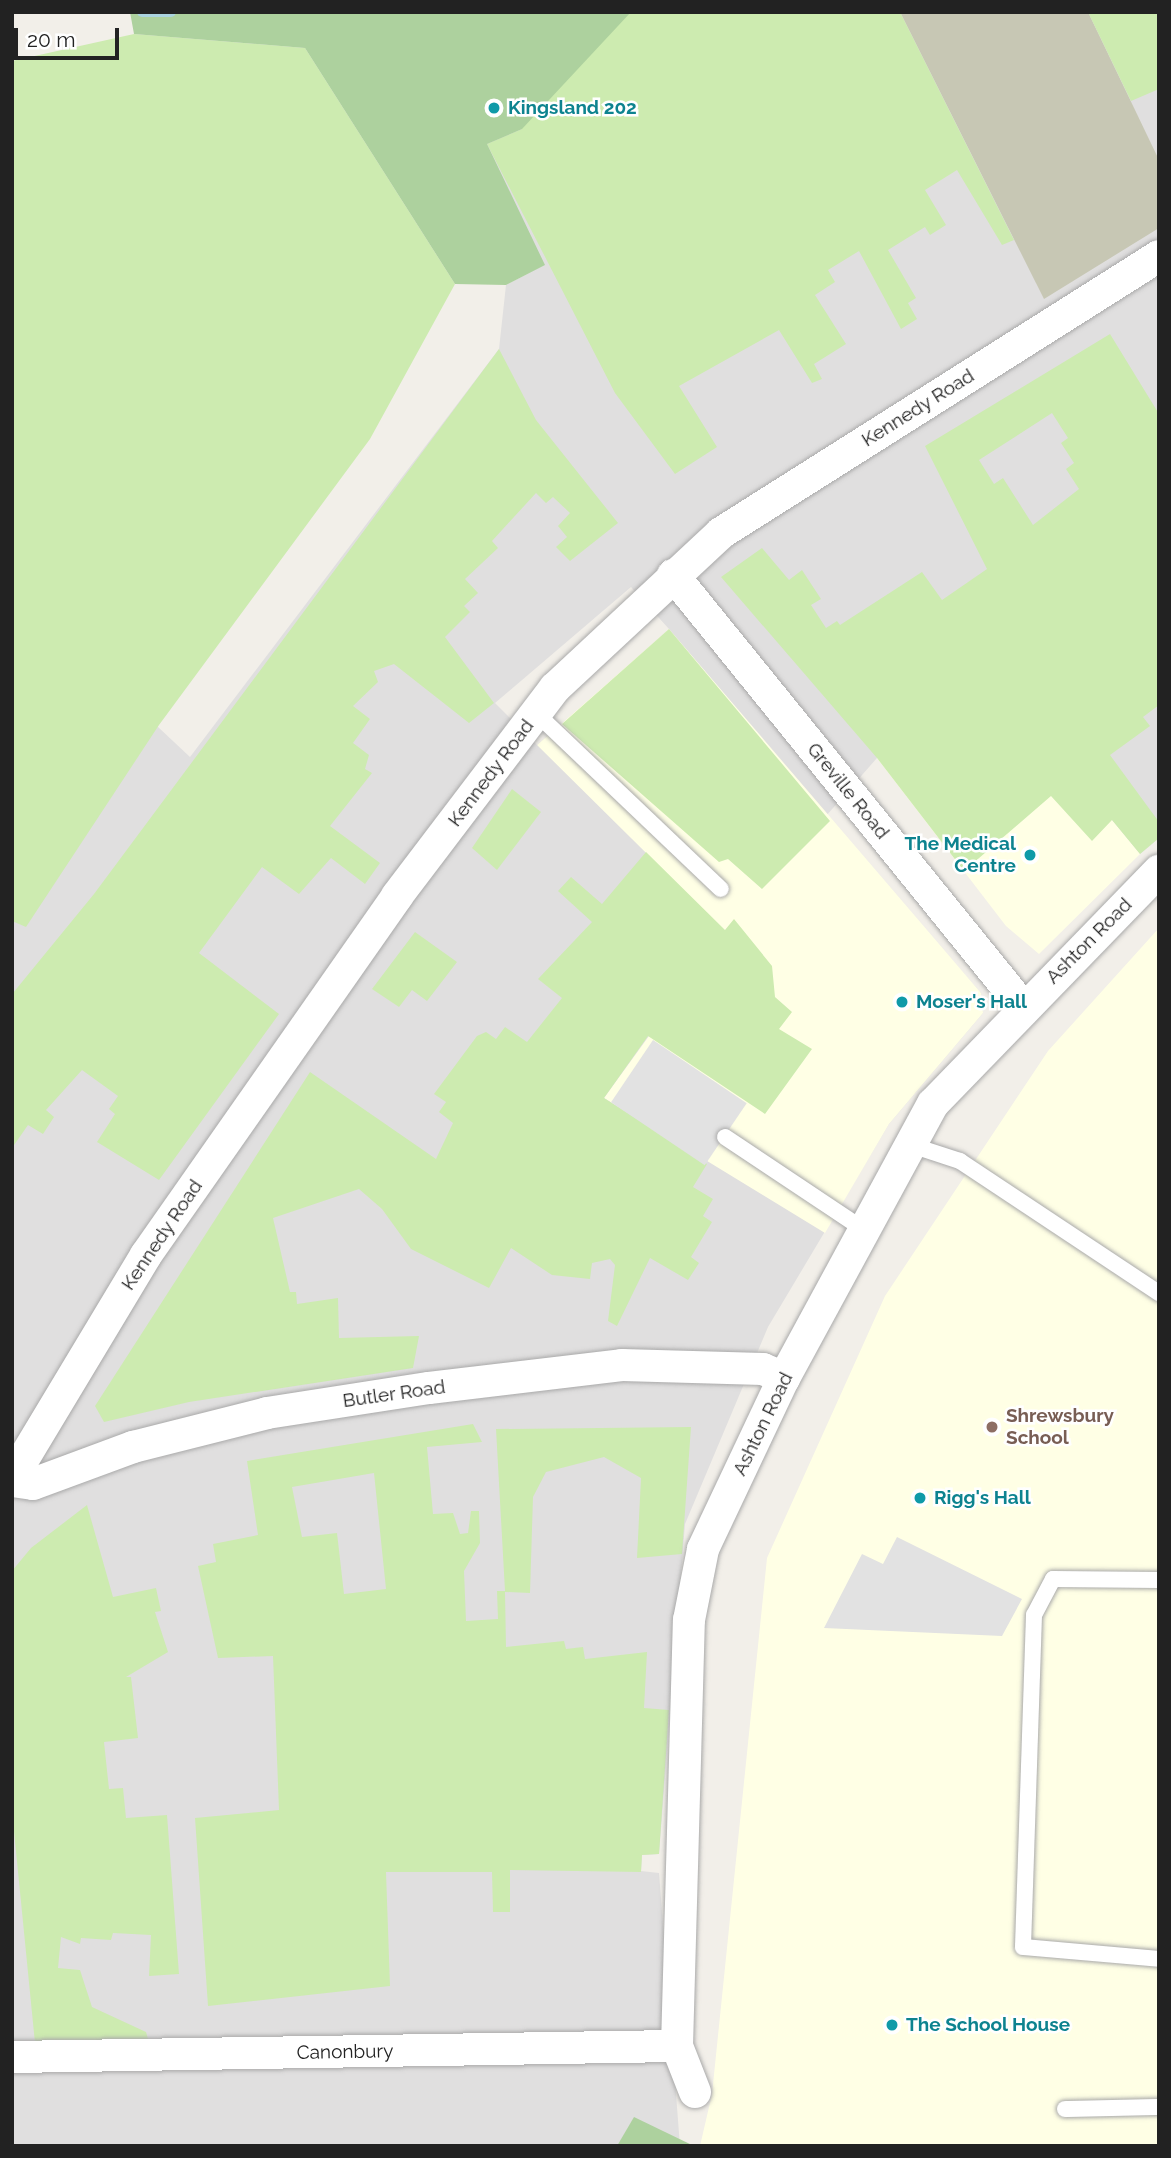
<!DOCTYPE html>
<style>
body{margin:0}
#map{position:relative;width:1171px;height:2158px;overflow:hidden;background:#f2efe9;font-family:Raleway,sans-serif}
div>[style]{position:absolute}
.residential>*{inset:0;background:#e0dfdf}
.education>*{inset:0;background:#ffffe5}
.construction>*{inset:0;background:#c7c7b4}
.grass>*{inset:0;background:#cdebb0}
.forest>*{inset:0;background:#add19e}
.parking>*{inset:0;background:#e2e2e2;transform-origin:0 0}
.stream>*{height:10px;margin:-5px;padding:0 5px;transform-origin:5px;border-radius:5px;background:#aad3df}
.roads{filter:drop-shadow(0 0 2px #a9a9a9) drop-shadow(0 0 2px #a9a9a9)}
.service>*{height:16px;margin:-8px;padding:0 8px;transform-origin:8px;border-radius:8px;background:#fff}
.minor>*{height:32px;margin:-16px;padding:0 16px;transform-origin:16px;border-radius:16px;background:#fff}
.dots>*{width:19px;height:19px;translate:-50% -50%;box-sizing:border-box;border:4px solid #fff;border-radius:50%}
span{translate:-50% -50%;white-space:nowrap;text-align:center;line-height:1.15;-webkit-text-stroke:5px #fff;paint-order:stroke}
.culture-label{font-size:19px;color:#0d838f;font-weight:700}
.left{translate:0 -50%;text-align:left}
.right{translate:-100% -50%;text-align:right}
.street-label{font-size:19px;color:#222}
.education-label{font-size:19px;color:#785e54;font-weight:700}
.frame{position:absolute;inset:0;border:14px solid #222;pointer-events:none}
.scale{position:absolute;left:14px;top:28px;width:105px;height:32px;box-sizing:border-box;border:4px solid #222;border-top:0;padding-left:9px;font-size:21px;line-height:24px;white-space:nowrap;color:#222;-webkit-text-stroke:5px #fff;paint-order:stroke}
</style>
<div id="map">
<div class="residential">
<div style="clip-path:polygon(evenodd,421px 12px,1159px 12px,1159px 838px,1140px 854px,990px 673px,877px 758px,826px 816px,981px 993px,983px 1013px,889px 1124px,768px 1327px,685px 1524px,659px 1854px,642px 1855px,641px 1871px,659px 1873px,680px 2146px,12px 2146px,12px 590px,190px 757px,499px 349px,506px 285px,544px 265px,421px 12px,631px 587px,669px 629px,537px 745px,495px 703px,631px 587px)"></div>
</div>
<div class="education">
<div style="clip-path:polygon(669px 629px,981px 993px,983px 1013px,889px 1124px,825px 1233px,604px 1098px,725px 931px,537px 745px)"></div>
<div style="clip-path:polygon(990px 672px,1140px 854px,1039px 954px,1006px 926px,877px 758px)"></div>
<div style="clip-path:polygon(1159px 928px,1159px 2146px,700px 2146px,712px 2094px,767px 1558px,885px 1296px,1048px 1051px)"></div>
</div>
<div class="construction">
<div style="clip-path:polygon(900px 12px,1088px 12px,1159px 160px,1159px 228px,1044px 299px)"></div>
</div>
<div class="grass">
<div style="clip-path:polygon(421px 12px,900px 12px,1014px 240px,1002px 245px,957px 170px,925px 190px,946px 225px,930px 235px,925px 227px,888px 250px,916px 298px,908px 303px,917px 319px,901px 329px,859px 251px,828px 270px,835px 282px,815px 295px,846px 344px,814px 364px,822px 379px,812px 383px,779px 330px,679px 386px,717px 447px,675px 474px,615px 393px,487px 144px,522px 129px)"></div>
<div style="clip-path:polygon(1088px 12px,1159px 12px,1159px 89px,1131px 101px)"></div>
<div style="clip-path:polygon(134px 34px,305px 48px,455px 284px,370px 439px,159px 725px,26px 927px,12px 921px,12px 61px)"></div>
<div style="clip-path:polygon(evenodd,1110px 334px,1159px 414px,1159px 705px,1143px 717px,1150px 726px,1110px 755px,1159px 822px,1159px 838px,1140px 854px,1112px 820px,1092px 841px,1051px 796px,964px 871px,877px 758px,721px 577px,762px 548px,789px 580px,802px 570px,821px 599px,811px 605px,826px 628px,837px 621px,840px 625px,922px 572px,942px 600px,987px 569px,925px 446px,1110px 334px,1052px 413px,1068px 438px,1061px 443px,1074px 463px,1066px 469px,1079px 489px,1033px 525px,1003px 478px,994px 484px,979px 460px,1052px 413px)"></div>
<div style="clip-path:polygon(499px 349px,536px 420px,618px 523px,570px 561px,556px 547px,567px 537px,558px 526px,570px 513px,553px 497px,546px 503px,536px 493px,492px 541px,498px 548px,465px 579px,478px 593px,464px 606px,470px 612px,445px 637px,494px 703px,469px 723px,394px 664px,374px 671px,378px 682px,353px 706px,370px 719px,353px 743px,369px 755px,365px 769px,372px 773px,330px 826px,380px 863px,365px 884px,331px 858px,299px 894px,262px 867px,199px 953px,279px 1014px,159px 1180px,97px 1142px,115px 1114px,109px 1109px,118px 1096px,82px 1070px,46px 1110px,54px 1117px,43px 1134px,28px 1125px,12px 1148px,13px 993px,94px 894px)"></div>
<div style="clip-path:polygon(669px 629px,830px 821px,762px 889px,728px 859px,719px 862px,562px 724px)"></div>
<div style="clip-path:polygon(512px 789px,541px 812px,497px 870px,472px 848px)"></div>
<div style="clip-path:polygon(646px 852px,725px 930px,734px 919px,772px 966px,775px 997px,792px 1012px,779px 1029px,812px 1049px,765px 1114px,648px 1036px,604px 1098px,707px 1164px,693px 1187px,713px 1199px,703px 1216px,712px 1222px,691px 1257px,699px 1263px,688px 1280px,650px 1258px,617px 1326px,608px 1321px,615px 1265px,610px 1259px,592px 1263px,590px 1279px,552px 1275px,511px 1248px,489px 1288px,411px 1249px,382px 1209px,359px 1189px,273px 1218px,290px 1292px,296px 1292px,297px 1304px,338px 1298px,339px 1338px,419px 1336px,413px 1368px,189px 1402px,104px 1422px,95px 1406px,310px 1072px,436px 1159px,453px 1123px,439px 1112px,446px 1102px,434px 1094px,477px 1036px,486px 1032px,496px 1039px,505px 1027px,527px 1042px,562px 998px,538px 979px,592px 922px,558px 891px,571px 877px,602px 904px)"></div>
<div style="clip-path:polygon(415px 932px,457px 962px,427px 1001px,412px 990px,399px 1007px,372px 989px)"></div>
<div style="clip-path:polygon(evenodd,473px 1424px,482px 1442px,427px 1447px,433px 1514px,453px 1513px,460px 1534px,468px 1533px,471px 1511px,479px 1511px,480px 1543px,464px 1571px,466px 1621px,498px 1619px,497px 1591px,505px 1591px,496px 1429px,691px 1427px,682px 1554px,637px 1558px,641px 1478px,604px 1457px,546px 1472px,533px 1497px,530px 1593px,505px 1592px,506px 1647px,564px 1641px,566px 1649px,583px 1647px,585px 1659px,647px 1652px,644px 1708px,669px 1710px,659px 1854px,642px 1855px,641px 1872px,510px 1870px,510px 1912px,493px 1912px,492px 1872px,386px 1872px,390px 1986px,208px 2006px,195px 1818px,279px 1810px,273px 1656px,218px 1658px,198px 1566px,216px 1562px,213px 1544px,258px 1535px,247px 1461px,473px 1424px,374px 1473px,386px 1589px,344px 1594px,337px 1533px,302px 1537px,292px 1487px,374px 1473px)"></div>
<div style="clip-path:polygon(87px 1505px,113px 1597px,156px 1588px,161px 1611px,155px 1612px,168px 1652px,126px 1677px,131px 1677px,138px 1738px,104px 1742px,109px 1789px,123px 1788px,126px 1818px,167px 1815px,179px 1974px,149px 1976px,151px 1935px,113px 1933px,111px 1940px,81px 1938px,80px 1944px,61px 1937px,58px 1968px,80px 1970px,92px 2007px,146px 2032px,150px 2046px,35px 2043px,12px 1811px,12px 1571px,31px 1548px)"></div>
</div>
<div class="forest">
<div style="clip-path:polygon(130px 12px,631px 12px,522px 129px,487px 144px,545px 265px,506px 285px,455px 284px,305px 48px,134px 34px)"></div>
<div style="clip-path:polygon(634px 2117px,694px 2146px,617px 2146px)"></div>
</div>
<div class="parking">
<div style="left:653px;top:1040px;width:113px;height:75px;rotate:34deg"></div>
<div style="clip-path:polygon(897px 1537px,1022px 1599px,1002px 1636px,824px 1628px,862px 1554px,883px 1564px)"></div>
</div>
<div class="stream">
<div style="left:142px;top:12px;width:29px"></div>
</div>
<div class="roads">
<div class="service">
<div style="left:536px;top:713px;width:255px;rotate:43.6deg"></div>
<div style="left:725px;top:1137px;width:166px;rotate:33.7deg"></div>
<div style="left:908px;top:1144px;width:55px;rotate:18.1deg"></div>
<div style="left:960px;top:1161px;width:239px;rotate:33.6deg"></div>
<div style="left:1159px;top:1580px;width:106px;rotate:-179.5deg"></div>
<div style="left:1053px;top:1579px;width:41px;rotate:117.8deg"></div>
<div style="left:1034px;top:1615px;width:332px;rotate:91.9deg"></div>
<div style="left:1023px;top:1947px;width:137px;rotate:5deg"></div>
<div style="left:1065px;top:2109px;width:94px;rotate:-1.2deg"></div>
</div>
<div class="minor">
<div style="left:673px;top:575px;width:556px;rotate:50.99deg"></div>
<div style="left:12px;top:1478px;width:260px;rotate:-59deg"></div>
<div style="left:146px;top:1255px;width:438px;rotate:-55deg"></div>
<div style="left:397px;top:896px;width:261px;rotate:-52.8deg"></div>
<div style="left:555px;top:688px;width:227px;rotate:-43deg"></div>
<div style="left:721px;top:533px;width:518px;rotate:-32.31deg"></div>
<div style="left:12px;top:1481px;width:21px;rotate:8deg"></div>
<div style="left:33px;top:1484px;width:107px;rotate:-20.3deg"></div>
<div style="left:133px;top:1447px;width:138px;rotate:-14.2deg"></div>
<div style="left:267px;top:1413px;width:164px;rotate:-8.8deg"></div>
<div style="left:429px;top:1388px;width:194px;rotate:-6.8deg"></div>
<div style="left:622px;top:1365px;width:141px;rotate:1.6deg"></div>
<div style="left:763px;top:1369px;width:23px;rotate:23deg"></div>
<div style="left:12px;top:2057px;width:665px;rotate:-0.95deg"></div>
<div style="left:695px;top:2092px;width:49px;rotate:-111.4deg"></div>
<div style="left:677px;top:2046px;width:426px;rotate:-88.4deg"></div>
<div style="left:689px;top:1620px;width:72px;rotate:-78.8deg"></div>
<div style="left:703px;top:1549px;width:189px;rotate:-64.7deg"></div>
<div style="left:784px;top:1378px;width:312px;rotate:-61.5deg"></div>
<div style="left:933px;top:1104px;width:325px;rotate:-45.9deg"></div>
</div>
</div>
<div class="dots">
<div style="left:494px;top:108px;background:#0f9aa8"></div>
<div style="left:1030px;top:855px;background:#0f9aa8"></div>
<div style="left:902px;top:1002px;background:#0f9aa8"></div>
<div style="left:992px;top:1427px;background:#8d6e63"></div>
<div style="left:920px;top:1498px;background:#0f9aa8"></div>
<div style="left:892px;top:2025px;background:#0f9aa8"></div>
</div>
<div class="culture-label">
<span class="left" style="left:508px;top:108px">Kingsland 202</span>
<span class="right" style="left:1016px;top:855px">The Medical<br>Centre</span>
<span class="left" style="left:916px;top:1002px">Moser's Hall</span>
<span class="left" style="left:934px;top:1498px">Rigg's Hall</span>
<span class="left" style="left:906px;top:2025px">The School House</span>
</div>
<div class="street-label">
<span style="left:918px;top:408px;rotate:-32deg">Kennedy Road</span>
<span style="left:491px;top:773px;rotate:-53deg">Kennedy Road</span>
<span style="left:848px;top:791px;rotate:51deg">Greville Road</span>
<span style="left:1089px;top:941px;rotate:-45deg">Ashton Road</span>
<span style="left:162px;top:1235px;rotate:-56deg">Kennedy Road</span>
<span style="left:394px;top:1394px;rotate:-8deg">Butler Road</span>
<span style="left:763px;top:1424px;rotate:-64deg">Ashton Road</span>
<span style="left:345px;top:2052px;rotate:-1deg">Canonbury</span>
</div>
<div class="education-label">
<span class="left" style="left:1006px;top:1427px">Shrewsbury<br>School</span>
</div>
<div class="frame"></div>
<div class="scale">20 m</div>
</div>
